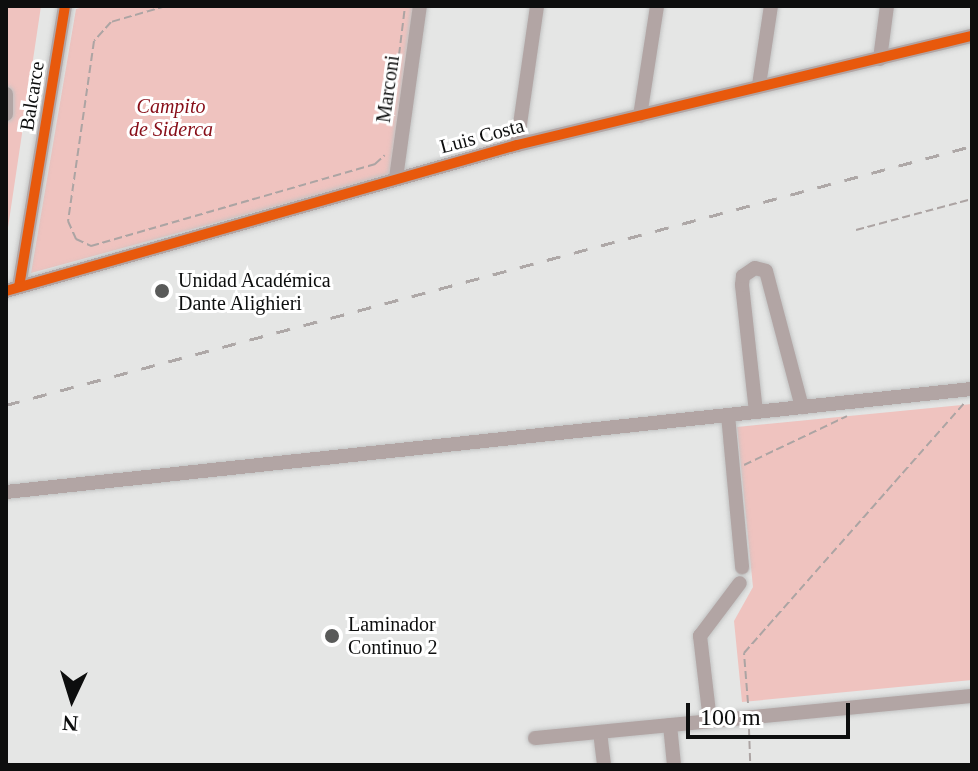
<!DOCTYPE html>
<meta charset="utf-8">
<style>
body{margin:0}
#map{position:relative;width:978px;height:771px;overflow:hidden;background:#e5e6e5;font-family:Georgia,serif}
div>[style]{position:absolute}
.green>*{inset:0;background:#efc3bf}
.path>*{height:2px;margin-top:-1px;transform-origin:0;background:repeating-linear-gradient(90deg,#aca4a3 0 8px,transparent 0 12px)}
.roads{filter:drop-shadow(0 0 2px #c2c3c3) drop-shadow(0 0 2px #c2c3c3)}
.minor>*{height:14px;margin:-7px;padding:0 7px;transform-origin:7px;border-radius:7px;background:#b2a5a4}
.rail>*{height:3px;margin-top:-1.5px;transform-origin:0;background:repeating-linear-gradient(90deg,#aea8a7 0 14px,transparent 0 28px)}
.cycleway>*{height:10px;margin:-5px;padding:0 5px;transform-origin:5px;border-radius:5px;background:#e8590c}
.dots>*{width:22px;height:22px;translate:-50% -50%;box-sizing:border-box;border:4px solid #fff;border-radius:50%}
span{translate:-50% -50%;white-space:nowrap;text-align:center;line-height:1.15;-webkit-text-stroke:6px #fff;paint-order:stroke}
.street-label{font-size:20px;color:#0d0e0e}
.park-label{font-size:20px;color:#870d17;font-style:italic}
.poi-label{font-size:20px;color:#0d0e0e}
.left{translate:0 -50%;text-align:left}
.frame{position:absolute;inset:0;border:8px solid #0d0e0e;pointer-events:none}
.north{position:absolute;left:32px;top:659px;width:80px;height:80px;-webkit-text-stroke:6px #fff;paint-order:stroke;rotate:184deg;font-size:22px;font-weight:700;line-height:32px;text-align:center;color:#0d0e0e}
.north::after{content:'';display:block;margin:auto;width:28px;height:36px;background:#0d0e0e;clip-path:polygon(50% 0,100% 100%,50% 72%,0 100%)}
.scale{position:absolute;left:686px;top:703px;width:164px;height:36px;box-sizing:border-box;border:4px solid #0d0e0e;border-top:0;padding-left:10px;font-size:24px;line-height:28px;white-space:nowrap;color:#0d0e0e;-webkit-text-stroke:6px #fff;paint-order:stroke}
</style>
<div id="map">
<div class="green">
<div style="clip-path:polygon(6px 6px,41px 6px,6px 241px)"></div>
<div style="clip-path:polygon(87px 6px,413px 6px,391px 175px,31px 273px,76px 9px)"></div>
<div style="clip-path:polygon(972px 404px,972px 680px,742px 702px,734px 621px,753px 587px,737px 427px)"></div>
</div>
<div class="path">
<div style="left:166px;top:6px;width:57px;rotate:163.8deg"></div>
<div style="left:111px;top:22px;width:25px;rotate:132deg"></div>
<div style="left:94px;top:41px;width:182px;rotate:98.2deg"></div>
<div style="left:68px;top:221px;width:20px;rotate:66deg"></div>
<div style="left:76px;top:239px;width:17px;rotate:25deg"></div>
<div style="left:91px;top:246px;width:296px;rotate:-16.1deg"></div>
<div style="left:375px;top:164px;width:13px;rotate:-42deg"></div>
<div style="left:399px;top:55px;width:49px;rotate:-83deg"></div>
<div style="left:856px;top:230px;width:120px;rotate:-15deg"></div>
<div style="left:744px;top:465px;width:114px;rotate:-25.4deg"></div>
<div style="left:748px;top:703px;width:50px;rotate:-94.6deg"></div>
<div style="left:744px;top:653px;width:336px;rotate:-48.6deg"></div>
<div style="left:749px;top:729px;width:36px;rotate:88deg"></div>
</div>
<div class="roads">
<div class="minor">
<div style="left:880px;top:59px;width:53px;rotate:-82.5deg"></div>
<div style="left:759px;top:85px;width:80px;rotate:-81.4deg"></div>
<div style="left:6px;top:94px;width:20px;rotate:90deg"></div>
<div style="left:640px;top:116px;width:111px;rotate:-81.2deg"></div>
<div style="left:517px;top:145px;width:140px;rotate:-81.8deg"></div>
<div style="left:396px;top:178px;width:174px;rotate:-82.1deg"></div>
<div style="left:19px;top:287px;width:285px;rotate:-80.7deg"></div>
<div style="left:6px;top:291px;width:531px;rotate:-15.95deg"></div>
<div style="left:517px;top:145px;width:468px;rotate:-13.5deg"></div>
<div style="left:756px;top:412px;width:128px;rotate:-96.3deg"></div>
<div style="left:742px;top:285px;width:9px;rotate:-84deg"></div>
<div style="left:743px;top:276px;width:14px;rotate:-34deg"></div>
<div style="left:755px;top:268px;width:11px;rotate:15deg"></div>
<div style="left:766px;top:271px;width:141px;rotate:75.2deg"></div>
<div style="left:728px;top:415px;width:153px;rotate:84.7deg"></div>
<div style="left:6px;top:492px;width:971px;rotate:-6.09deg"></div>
<div style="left:710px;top:721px;width:86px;rotate:-96.7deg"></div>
<div style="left:700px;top:636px;width:66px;rotate:-53deg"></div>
<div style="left:670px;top:725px;width:40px;rotate:84.3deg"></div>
<div style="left:600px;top:732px;width:33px;rotate:83deg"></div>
<div style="left:535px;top:738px;width:439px;rotate:-5.5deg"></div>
</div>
</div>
<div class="rail">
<div style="left:6px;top:405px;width:1000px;rotate:-15.01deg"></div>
</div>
<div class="cycleway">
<div style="left:19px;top:287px;width:285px;rotate:-80.7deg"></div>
<div style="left:6px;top:291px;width:531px;rotate:-15.95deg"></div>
<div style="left:517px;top:145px;width:468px;rotate:-13.5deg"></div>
</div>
<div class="dots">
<div style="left:162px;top:291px;background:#595a59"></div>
<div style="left:332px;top:636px;background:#595a59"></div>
</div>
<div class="street-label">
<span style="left:388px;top:89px;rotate:-82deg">Marconi</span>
<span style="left:32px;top:96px;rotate:-81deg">Balcarce</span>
<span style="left:482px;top:136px;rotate:-15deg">Luis Costa</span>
</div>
<div class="park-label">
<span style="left:171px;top:118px">Campito<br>de Siderca</span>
</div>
<div class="poi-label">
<span class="left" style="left:178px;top:292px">Unidad Académica<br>Dante Alighieri</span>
<span class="left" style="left:348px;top:636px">Laminador<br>Continuo 2</span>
</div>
<div class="frame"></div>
<div class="north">N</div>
<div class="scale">100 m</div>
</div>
